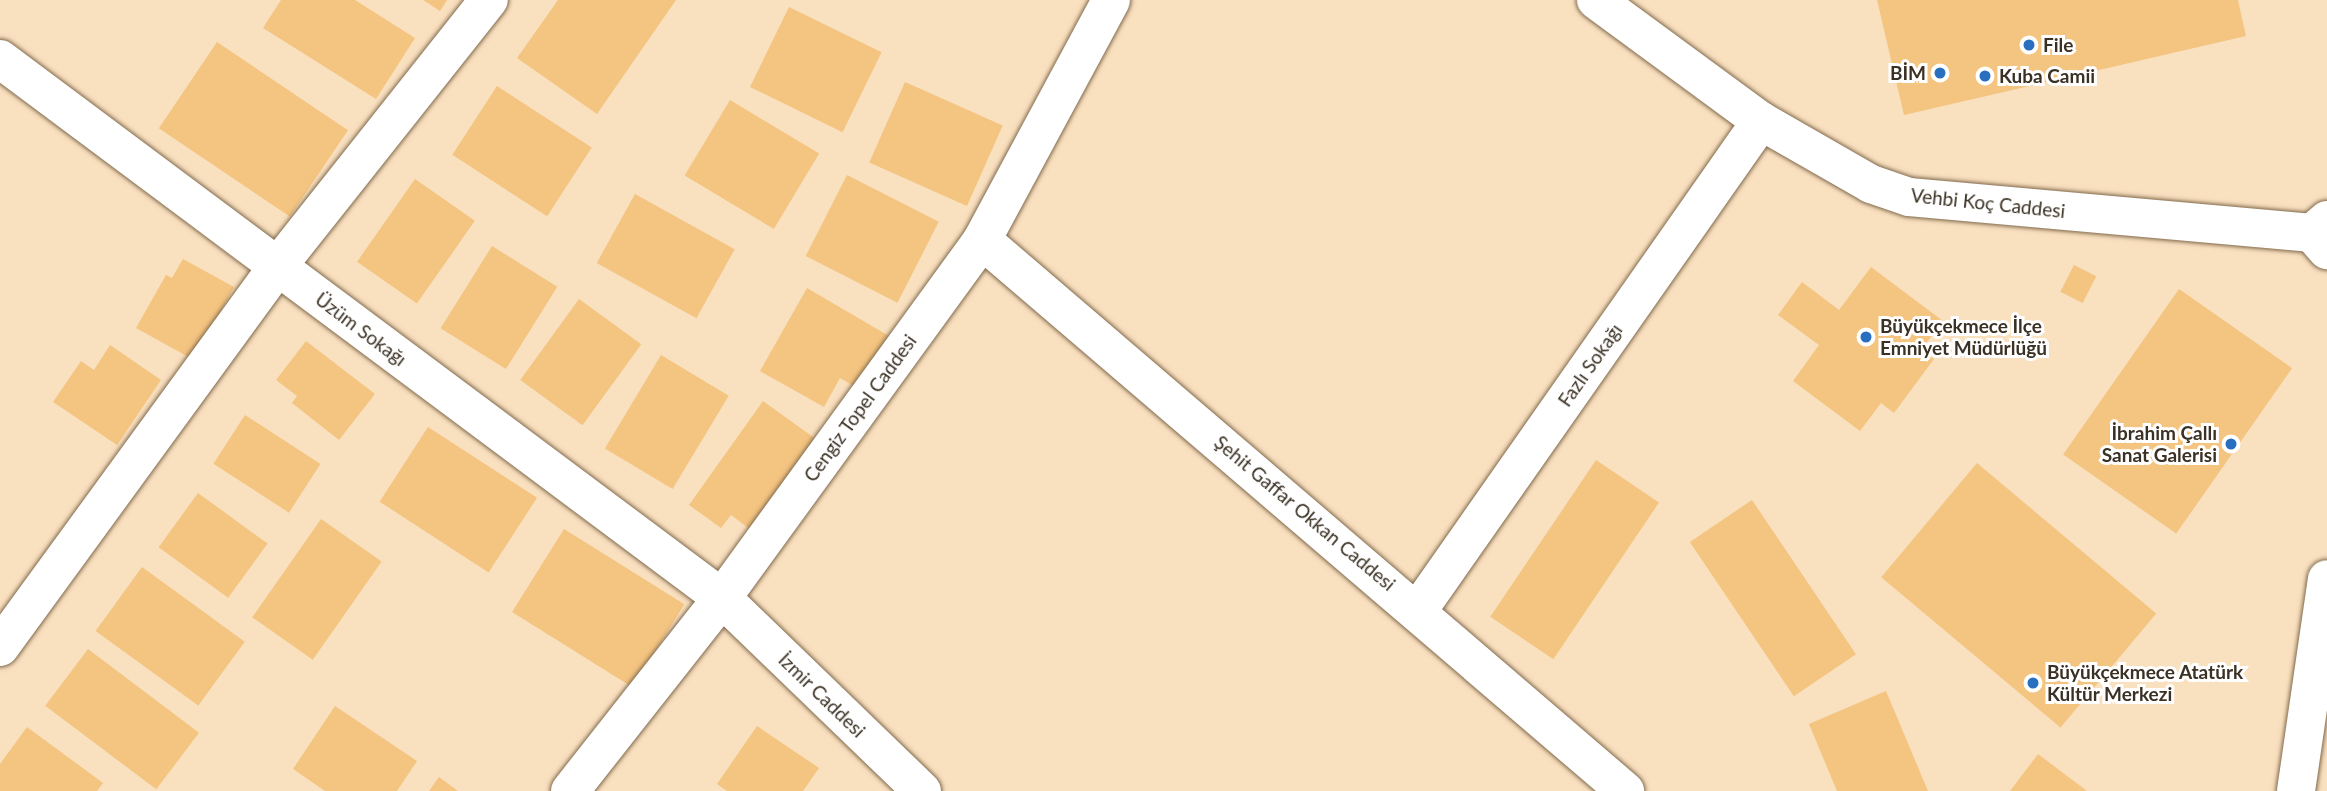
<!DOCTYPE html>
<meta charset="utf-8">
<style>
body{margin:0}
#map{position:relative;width:2327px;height:791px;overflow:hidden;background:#f9e0bf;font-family:Lato,sans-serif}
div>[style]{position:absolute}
.building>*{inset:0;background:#f4c481;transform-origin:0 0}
.roads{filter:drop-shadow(0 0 2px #816a4d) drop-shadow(0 0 2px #816a4d)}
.minor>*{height:38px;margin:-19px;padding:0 19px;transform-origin:19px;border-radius:19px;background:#fff}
.major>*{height:38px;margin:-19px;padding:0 19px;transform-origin:19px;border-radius:19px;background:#fff}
.dots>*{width:19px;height:19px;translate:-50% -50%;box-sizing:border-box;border:4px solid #fff;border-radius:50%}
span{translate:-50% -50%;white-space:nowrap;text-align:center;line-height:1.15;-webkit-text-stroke:6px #fff;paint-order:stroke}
.poi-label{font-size:19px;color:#3a3023;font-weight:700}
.left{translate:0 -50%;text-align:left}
.right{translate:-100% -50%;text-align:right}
.street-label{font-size:19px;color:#3a3023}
</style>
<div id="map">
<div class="building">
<div style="clip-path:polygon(281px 0,355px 0,415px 38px,376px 99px,263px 28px)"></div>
<div style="clip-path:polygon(423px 0,447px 0,440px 11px)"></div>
<div style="clip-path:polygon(558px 0,676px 0,597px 114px,517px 58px)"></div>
<div style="clip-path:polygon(1877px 0,2238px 0,2246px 36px,1904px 115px)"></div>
<div style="left:789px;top:7px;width:103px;height:89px;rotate:26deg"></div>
<div style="left:217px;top:42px;width:158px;height:104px;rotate:34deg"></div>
<div style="left:905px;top:82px;width:107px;height:88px;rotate:24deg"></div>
<div style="left:497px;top:86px;width:113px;height:82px;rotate:33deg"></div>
<div style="left:730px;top:100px;width:104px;height:88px;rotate:31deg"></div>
<div style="left:847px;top:175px;width:103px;height:91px;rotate:27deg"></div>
<div style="left:415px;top:179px;width:73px;height:101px;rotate:35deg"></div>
<div style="left:635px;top:194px;width:114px;height:79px;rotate:29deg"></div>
<div style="left:492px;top:246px;width:77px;height:97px;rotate:32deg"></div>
<div style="clip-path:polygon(183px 259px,234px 287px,194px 360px,136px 328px,166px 275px,172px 278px)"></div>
<div style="left:2074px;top:265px;width:25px;height:30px;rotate:27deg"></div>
<div style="clip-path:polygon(1871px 267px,1943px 321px,1921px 350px,1934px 359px,1894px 413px,1881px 403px,1860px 431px,1793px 381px,1819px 345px,1778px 315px,1802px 282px,1839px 310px)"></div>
<div style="clip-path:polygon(807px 288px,889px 336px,859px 389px,840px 378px,824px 407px,760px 371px)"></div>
<div style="left:2179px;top:289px;width:138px;height:202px;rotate:35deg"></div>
<div style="left:579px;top:299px;width:77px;height:100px;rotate:36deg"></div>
<div style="clip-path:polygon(306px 341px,375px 394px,339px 440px,292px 403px,297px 396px,276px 380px)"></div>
<div style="clip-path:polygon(110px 345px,161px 380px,117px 445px,53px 402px,81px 361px,94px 370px)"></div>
<div style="left:661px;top:355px;width:79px;height:109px;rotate:31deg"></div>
<div style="clip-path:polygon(763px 401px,820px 442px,755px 533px,731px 515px,721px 528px,689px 505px)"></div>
<div style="left:245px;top:415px;width:90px;height:58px;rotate:33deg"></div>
<div style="left:428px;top:427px;width:130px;height:89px;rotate:33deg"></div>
<div style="left:1596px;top:460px;width:76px;height:189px;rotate:34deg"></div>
<div style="left:1977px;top:463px;width:234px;height:149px;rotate:40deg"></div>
<div style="left:198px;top:493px;width:86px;height:67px;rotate:36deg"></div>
<div style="left:1752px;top:500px;width:186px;height:75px;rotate:56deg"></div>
<div style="left:321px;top:519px;width:74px;height:120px;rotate:35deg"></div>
<div style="left:564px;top:529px;width:142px;height:98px;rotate:32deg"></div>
<div style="left:142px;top:567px;width:127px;height:79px;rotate:36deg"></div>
<div style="left:88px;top:649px;width:139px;height:71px;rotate:37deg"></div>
<div style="clip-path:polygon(1886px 691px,1928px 791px,1837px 791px,1809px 724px)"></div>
<div style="clip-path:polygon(335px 706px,417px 761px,397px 791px,325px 791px,293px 769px)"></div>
<div style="clip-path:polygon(757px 726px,819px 768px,803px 791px,727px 791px,717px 784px)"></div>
<div style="clip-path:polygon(27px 727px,103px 783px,97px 791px,0 791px,0 764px)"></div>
<div style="clip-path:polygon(2038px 754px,2087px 791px,2010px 791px)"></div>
<div style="clip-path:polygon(439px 777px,458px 791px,429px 791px)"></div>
</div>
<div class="roads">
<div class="minor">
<div style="left:1596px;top:0;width:205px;rotate:36.3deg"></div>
<div style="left:1761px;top:121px;width:127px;rotate:29.8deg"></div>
<div style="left:1871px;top:184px;width:40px;rotate:18.9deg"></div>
<div style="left:1909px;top:197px;width:405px;rotate:5.1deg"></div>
<div style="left:0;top:59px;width:901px;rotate:36.74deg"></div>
<div style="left:722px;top:598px;width:278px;rotate:44deg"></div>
<div style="left:982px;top:240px;width:847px;rotate:40.59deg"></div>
<div style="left:1419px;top:609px;width:596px;rotate:-54.98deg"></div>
<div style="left:0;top:647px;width:470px;rotate:-53.9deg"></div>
<div style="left:277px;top:267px;width:341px;rotate:-51.6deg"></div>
</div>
<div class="major">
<div style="left:2327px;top:220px;width:20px;rotate:139deg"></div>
<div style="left:2312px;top:233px;width:23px;rotate:49deg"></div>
<div style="left:570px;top:791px;width:246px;rotate:-51.8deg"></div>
<div style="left:722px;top:598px;width:442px;rotate:-54deg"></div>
<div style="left:982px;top:240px;width:272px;rotate:-61.7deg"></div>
<div style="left:2296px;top:791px;width:214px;rotate:-81.7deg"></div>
</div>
</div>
<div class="dots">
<div style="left:2029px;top:45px;background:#296fbf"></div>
<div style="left:1940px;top:73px;background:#296fbf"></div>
<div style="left:1985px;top:76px;background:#296fbf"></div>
<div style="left:1866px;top:337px;background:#296fbf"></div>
<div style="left:2231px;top:444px;background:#296fbf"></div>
<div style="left:2033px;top:683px;background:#296fbf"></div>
</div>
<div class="poi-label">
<span class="left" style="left:2043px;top:45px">File</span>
<span class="right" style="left:1926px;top:73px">BİM</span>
<span class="left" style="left:1999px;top:76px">Kuba Camii</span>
<span class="left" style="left:1880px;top:337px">Büyükçekmece İlçe<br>Emniyet Müdürlüğü</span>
<span class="right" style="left:2217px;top:444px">İbrahim Çallı<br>Sanat Galerisi</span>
<span class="left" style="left:2047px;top:683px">Büyükçekmece Atatürk<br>Kültür Merkezi</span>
</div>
<div class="street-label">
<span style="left:1988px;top:203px;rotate:6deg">Vehbi Koç Caddesi</span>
<span style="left:361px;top:329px;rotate:37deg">Üzüm Sokağı</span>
<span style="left:1590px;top:365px;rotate:-55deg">Fazlı Sokağı</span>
<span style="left:860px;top:408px;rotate:-54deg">Cengiz Topel Caddesi</span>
<span style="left:1305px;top:513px;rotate:40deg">Şehit Gaffar Okkan Caddesi</span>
<span style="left:822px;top:695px;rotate:44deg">İzmir Caddesi</span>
</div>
</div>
